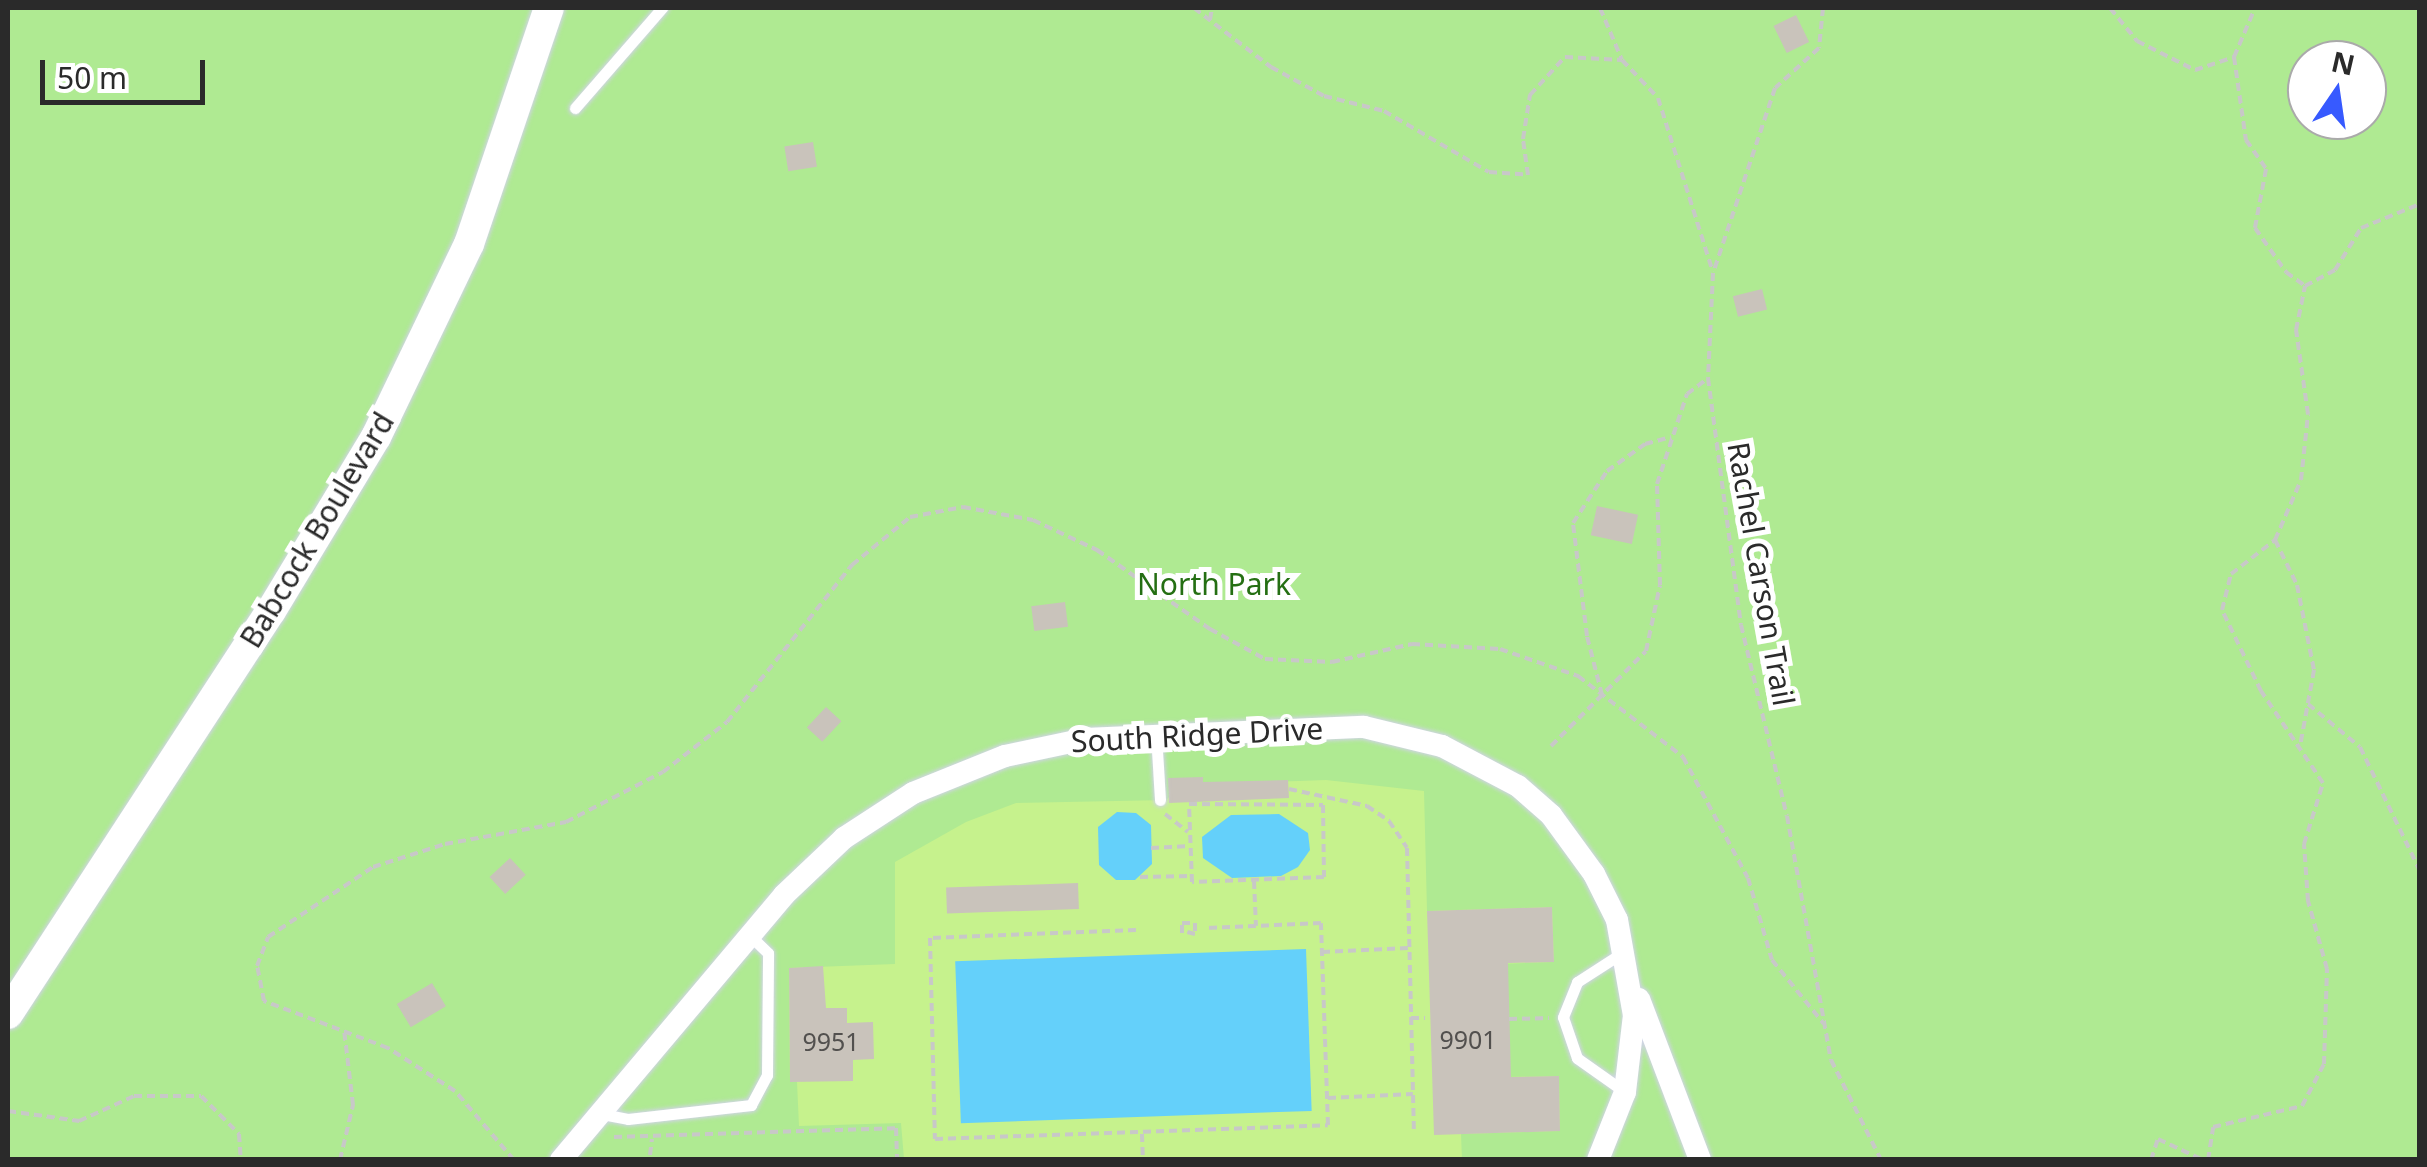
<!DOCTYPE html>
<style>
body{margin:0}
#map{position:relative;width:2427px;height:1167px;overflow:hidden;background:#eee6db;font-family:"Noto Sans",sans-serif}
div>[style]{position:absolute}
.green>*{inset:0;background:#afea92}
.pitch>*{inset:0;background:#c6f28d}
.water>*{inset:0;background:#64d0fa;transform-origin:0 0}
.building>*{inset:0;background:#c9c3bb;transform-origin:0 0}
.path>*{height:4px;margin-top:-2px;transform-origin:0;background:repeating-linear-gradient(90deg,#c8c8c8 0 8px,transparent 0 13px)}
.roads{filter:drop-shadow(0 0 2px #d0d4e5) drop-shadow(0 0 2px #d0d4e5)}
.lane>*{height:11px;margin:-5.5px;padding:0 5.5px;transform-origin:5.5px;border-radius:5.5px;background:#fff}
.street>*{height:22px;margin:-11px;padding:0 11px;transform-origin:11px;border-radius:11px;background:#fff}
.secondary>*{height:30px;margin:-15px;padding:0 15px;transform-origin:15px;border-radius:15px;background:#fff}
span{translate:-50% -50%;white-space:nowrap;text-align:center;line-height:1.15;-webkit-text-stroke:10px #fff;paint-order:stroke}
.number-label{font-size:25px;color:#52504e}
.number-label span{-webkit-text-stroke-width:0}
.street-label{font-size:30px;color:#2a2a2a}
.park-label{font-size:30px;color:#256f13}
.frame{position:absolute;inset:0;border:10px solid #2a2a2a;pointer-events:none}
.north{position:absolute;left:2287px;top:40px;width:100px;height:100px;box-sizing:border-box;background:#fff;border:2px solid #aaa;border-radius:50%;rotate:13deg;font-size:28px;font-weight:700;line-height:40px;text-align:center;color:#2a2a2a}
.north::after{content:'';display:block;margin:auto;width:35px;height:45px;background:#375aff;clip-path:polygon(50% 0,100% 100%,50% 72%,0 100%)}
.scale{position:absolute;left:40px;top:60px;width:165px;height:45px;box-sizing:border-box;border:5px solid #2a2a2a;border-top:0;padding-left:12px;font-size:30px;line-height:35px;white-space:nowrap;color:#2a2a2a;-webkit-text-stroke:8px #fff;paint-order:stroke}
</style>
<div id="map">
<div class="green">
<div style="clip-path:polygon(evenodd,8px 8px,2419px 8px,2419px 1159px,8px 1159px,8px 8px,2307px 60px,2367px 60px,2367px 120px,2307px 120px,2307px 60px)"></div>
</div>
<div class="pitch">
<div style="clip-path:polygon(1326px 780px,1424px 791px,1427px 911px,1552px 907px,1554px 962px,1499px 964px,1504px 1077px,1559px 1076px,1560px 1131px,1461px 1134px,1462px 1160px,904px 1159px,901px 1123px,799px 1126px,797px 1082px,790px 1082px,789px 968px,895px 964px,895px 862px,966px 822px,1016px 803px,1166px 800px,1181px 785px)"></div>
</div>
<div class="water">
<div style="clip-path:polygon(1117px 812px,1136px 813px,1151px 825px,1152px 864px,1135px 880px,1116px 880px,1099px 865px,1098px 827px)"></div>
<div style="clip-path:polygon(1279px 814px,1308px 833px,1310px 850px,1298px 867px,1281px 876px,1232px 878px,1203px 858px,1202px 837px,1231px 815px)"></div>
<div style="left:1306px;top:949px;width:162px;height:351px;rotate:88deg"></div>
</div>
<div class="building">
<div style="left:1796px;top:15px;width:30px;height:25px;rotate:64deg"></div>
<div style="left:813px;top:142px;width:25px;height:29px;rotate:81deg"></div>
<div style="left:1762px;top:289px;width:21px;height:30px;rotate:76deg"></div>
<div style="left:1597px;top:506px;width:42px;height:30px;rotate:12deg"></div>
<div style="left:1065px;top:602px;width:25px;height:34px;rotate:83deg"></div>
<div style="left:826px;top:707px;width:21px;height:28px;rotate:43deg"></div>
<div style="clip-path:polygon(1203px 777px,1203px 782px,1288px 780px,1289px 798px,1169px 803px,1168px 778px)"></div>
<div style="left:510px;top:858px;width:23px;height:28px;rotate:47deg"></div>
<div style="left:1078px;top:883px;width:26px;height:132px;rotate:88deg"></div>
<div style="clip-path:polygon(1552px 907px,1554px 962px,1508px 963px,1511px 1077px,1559px 1076px,1560px 1131px,1434px 1135px,1427px 911px)"></div>
<div style="clip-path:polygon(823px 966px,826px 1008px,847px 1008px,847px 1023px,873px 1022px,874px 1059px,853px 1060px,853px 1081px,790px 1082px,789px 968px)"></div>
<div style="left:432px;top:983px;width:27px;height:41px;rotate:59deg"></div>
</div>
<div class="path">
<div style="left:1194px;top:8px;width:97px;rotate:37.5deg"></div>
<div style="left:1271px;top:67px;width:60px;rotate:28.7deg"></div>
<div style="left:1324px;top:96px;width:62px;rotate:14deg"></div>
<div style="left:1384px;top:111px;width:121px;rotate:30.2deg"></div>
<div style="left:1489px;top:172px;width:39px;rotate:4deg"></div>
<div style="left:1528px;top:175px;width:36px;rotate:-98deg"></div>
<div style="left:1523px;top:139px;width:45px;rotate:-81deg"></div>
<div style="left:1530px;top:95px;width:52px;rotate:-47.4deg"></div>
<div style="left:1565px;top:57px;width:57px;rotate:3deg"></div>
<div style="left:1622px;top:60px;width:52px;rotate:46.5deg"></div>
<div style="left:1658px;top:98px;width:182px;rotate:72.5deg"></div>
<div style="left:1600px;top:8px;width:56px;rotate:67.1deg"></div>
<div style="left:1823px;top:8px;width:40px;rotate:95.7deg"></div>
<div style="left:1819px;top:48px;width:59px;rotate:137.7deg"></div>
<div style="left:1775px;top:88px;width:195px;rotate:108.5deg"></div>
<div style="left:1713px;top:273px;width:105px;rotate:92.7deg"></div>
<div style="left:1708px;top:378px;width:249px;rotate:82.4deg"></div>
<div style="left:1741px;top:625px;width:196px;rotate:76.5deg"></div>
<div style="left:1787px;top:816px;width:248px;rotate:79.8deg"></div>
<div style="left:1831px;top:1060px;width:112px;rotate:63.4deg"></div>
<div style="left:2110px;top:8px;width:43px;rotate:50.7deg"></div>
<div style="left:2137px;top:41px;width:65px;rotate:26.6deg"></div>
<div style="left:2195px;top:70px;width:41px;rotate:-18.4deg"></div>
<div style="left:2234px;top:57px;width:84px;rotate:81.8deg"></div>
<div style="left:2246px;top:140px;width:35px;rotate:55deg"></div>
<div style="left:2266px;top:169px;width:60px;rotate:100.6deg"></div>
<div style="left:2255px;top:228px;width:54px;rotate:54.8deg"></div>
<div style="left:2286px;top:272px;width:24px;rotate:36deg"></div>
<div style="left:2305px;top:286px;width:34px;rotate:-28deg"></div>
<div style="left:2335px;top:270px;width:49px;rotate:-58.2deg"></div>
<div style="left:2361px;top:228px;width:64px;rotate:-22.1deg"></div>
<div style="left:1210px;top:20px;width:12px;rotate:-81deg"></div>
<div style="left:2234px;top:57px;width:53px;rotate:-66.8deg"></div>
<div style="left:2275px;top:540px;width:50px;rotate:63.9deg"></div>
<div style="left:2297px;top:585px;width:87px;rotate:78.7deg"></div>
<div style="left:2314px;top:670px;width:77px;rotate:100.4deg"></div>
<div style="left:1602px;top:695px;width:61px;rotate:-104.3deg"></div>
<div style="left:1587px;top:636px;width:114px;rotate:-97.1deg"></div>
<div style="left:1573px;top:523px;width:62px;rotate:-56.8deg"></div>
<div style="left:1607px;top:471px;width:47px;rotate:-35.4deg"></div>
<div style="left:1645px;top:444px;width:27px;rotate:-15deg"></div>
<div style="left:2308px;top:704px;width:67px;rotate:39.6deg"></div>
<div style="left:2360px;top:747px;width:138px;rotate:64.2deg"></div>
<div style="left:1551px;top:746px;width:134px;rotate:-45deg"></div>
<div style="left:1646px;top:651px;width:67px;rotate:-78deg"></div>
<div style="left:1660px;top:585px;width:101px;rotate:-91.7deg"></div>
<div style="left:1657px;top:484px;width:95px;rotate:-71.6deg"></div>
<div style="left:1687px;top:394px;width:26px;rotate:-37deg"></div>
<div style="left:1289px;top:789px;width:80px;rotate:12.3deg"></div>
<div style="left:1367px;top:806px;width:27px;rotate:34deg"></div>
<div style="left:1389px;top:821px;width:32px;rotate:56deg"></div>
<div style="left:1407px;top:848px;width:283px;rotate:88.6deg"></div>
<div style="left:1189px;top:804px;width:134px;rotate:0.4deg"></div>
<div style="left:1323px;top:805px;width:72px;rotate:89.2deg"></div>
<div style="left:1324px;top:877px;width:132px;rotate:177.8deg"></div>
<div style="left:1192px;top:882px;width:78px;rotate:-92.2deg"></div>
<div style="left:1165px;top:814px;width:29px;rotate:38deg"></div>
<div style="left:1151px;top:848px;width:39px;rotate:-3deg"></div>
<div style="left:1140px;top:877px;width:52px;rotate:-1.1deg"></div>
<div style="left:1254px;top:881px;width:45px;rotate:87.5deg"></div>
<div style="left:1136px;top:930px;width:206px;rotate:177.8deg"></div>
<div style="left:930px;top:938px;width:201px;rotate:88.6deg"></div>
<div style="left:935px;top:1139px;width:393px;rotate:-2deg"></div>
<div style="left:1328px;top:1125px;width:202px;rotate:-92deg"></div>
<div style="left:1321px;top:923px;width:115px;rotate:177.5deg"></div>
<div style="left:1182px;top:933px;width:10px;rotate:-90deg"></div>
<div style="left:1182px;top:923px;width:13px"></div>
<div style="left:1195px;top:923px;width:11px;rotate:90deg"></div>
<div style="left:1195px;top:934px;width:8px;rotate:-166deg"></div>
<div style="left:1322px;top:952px;width:86px;rotate:-2.7deg"></div>
<div style="left:1411px;top:1018px;width:14px"></div>
<div style="left:1509px;top:1019px;width:40px;rotate:-1.4deg"></div>
<div style="left:1328px;top:1098px;width:85px;rotate:-2.7deg"></div>
<div style="left:8px;top:1111px;width:72px;rotate:8deg"></div>
<div style="left:79px;top:1121px;width:60px;rotate:-24.4deg"></div>
<div style="left:134px;top:1096px;width:67px"></div>
<div style="left:201px;top:1096px;width:54px;rotate:45deg"></div>
<div style="left:239px;top:1134px;width:26px;rotate:86deg"></div>
<div style="left:1142px;top:1134px;width:26px;rotate:88deg"></div>
<div style="left:614px;top:1137px;width:282px;rotate:-1.8deg"></div>
<div style="left:896px;top:1128px;width:32px;rotate:88deg"></div>
<div style="left:650px;top:1155px;width:16px;rotate:-83deg"></div>
<div style="left:340px;top:1160px;width:57px;rotate:-76.7deg"></div>
<div style="left:353px;top:1105px;width:77px;rotate:-96.8deg"></div>
<div style="left:514px;top:1160px;width:91px;rotate:-130.5deg"></div>
<div style="left:455px;top:1091px;width:80px;rotate:-147.3deg"></div>
<div style="left:388px;top:1048px;width:133px;rotate:-159.2deg"></div>
<div style="left:264px;top:1001px;width:36px;rotate:-101deg"></div>
<div style="left:257px;top:966px;width:31px;rotate:-69deg"></div>
<div style="left:268px;top:937px;width:126px;rotate:-33.7deg"></div>
<div style="left:373px;top:867px;width:76px;rotate:-17.7deg"></div>
<div style="left:445px;top:844px;width:123px;rotate:-10.3deg"></div>
<div style="left:566px;top:822px;width:109px;rotate:-27.3deg"></div>
<div style="left:663px;top:772px;width:81px;rotate:-38deg"></div>
<div style="left:727px;top:722px;width:201px;rotate:-51.5deg"></div>
<div style="left:852px;top:565px;width:75px;rotate:-39.6deg"></div>
<div style="left:910px;top:517px;width:54px;rotate:-10.7deg"></div>
<div style="left:963px;top:507px;width:71px;rotate:10.5deg"></div>
<div style="left:1033px;top:520px;width:71px;rotate:25.1deg"></div>
<div style="left:1097px;top:550px;width:138px;rotate:35deg"></div>
<div style="left:1210px;top:629px;width:63px;rotate:28.6deg"></div>
<div style="left:1265px;top:659px;width:67px;rotate:2.6deg"></div>
<div style="left:1332px;top:662px;width:82px;rotate:-12.7deg"></div>
<div style="left:1412px;top:644px;width:88px;rotate:3.3deg"></div>
<div style="left:1500px;top:649px;width:83px;rotate:19.1deg"></div>
<div style="left:1578px;top:676px;width:133px;rotate:37.6deg"></div>
<div style="left:1683px;top:757px;width:137px;rotate:61.8deg"></div>
<div style="left:1748px;top:878px;width:85px;rotate:73.7deg"></div>
<div style="left:1772px;top:960px;width:82px;rotate:50.9deg"></div>
<div style="left:2151px;top:1160px;width:22px;rotate:-72deg"></div>
<div style="left:2158px;top:1139px;width:50px;rotate:25deg"></div>
<div style="left:2208px;top:1160px;width:33px;rotate:-81deg"></div>
<div style="left:2213px;top:1127px;width:91px;rotate:-13.3deg"></div>
<div style="left:2302px;top:1106px;width:47px;rotate:-62.4deg"></div>
<div style="left:2324px;top:1064px;width:95px;rotate:-88.2deg"></div>
<div style="left:2327px;top:969px;width:71px;rotate:-105.6deg"></div>
<div style="left:2308px;top:901px;width:57px;rotate:-94deg"></div>
<div style="left:2304px;top:844px;width:64px;rotate:-72.7deg"></div>
<div style="left:2323px;top:783px;width:111px;rotate:-124deg"></div>
<div style="left:2261px;top:691px;width:90px;rotate:-115.7deg"></div>
<div style="left:2222px;top:610px;width:37px;rotate:-76deg"></div>
<div style="left:2231px;top:574px;width:56px;rotate:-37.7deg"></div>
<div style="left:2275px;top:540px;width:65px;rotate:-66.6deg"></div>
<div style="left:2301px;top:480px;width:66px;rotate:-83.9deg"></div>
<div style="left:2308px;top:414px;width:85px;rotate:-98.1deg"></div>
<div style="left:2296px;top:330px;width:45px;rotate:-78.4deg"></div>
</div>
<div class="roads">
<div class="lane">
<div style="left:575px;top:108px;width:133px;rotate:-49deg"></div>
<div style="left:1156px;top:734px;width:66px;rotate:86.5deg"></div>
<div style="left:1625px;top:1092px;width:59px;rotate:-144.7deg"></div>
<div style="left:1577px;top:1058px;width:43px;rotate:-108.9deg"></div>
<div style="left:1563px;top:1017px;width:38px;rotate:-68deg"></div>
<div style="left:1577px;top:982px;width:57px;rotate:-32.9deg"></div>
<div style="left:602px;top:1114px;width:26px;rotate:11deg"></div>
<div style="left:628px;top:1119px;width:124px;rotate:-6.5deg"></div>
<div style="left:751px;top:1105px;width:34px;rotate:-62deg"></div>
<div style="left:767px;top:1075px;width:122px;rotate:-89.5deg"></div>
<div style="left:768px;top:953px;width:28px;rotate:-136deg"></div>
</div>
<div class="street">
<div style="left:1639px;top:999px;width:172px;rotate:69.2deg"></div>
<div style="left:561px;top:1160px;width:346px;rotate:-49.9deg"></div>
<div style="left:784px;top:895px;width:83px;rotate:-43.5deg"></div>
<div style="left:844px;top:838px;width:82px;rotate:-33.1deg"></div>
<div style="left:913px;top:793px;width:99px;rotate:-21.9deg"></div>
<div style="left:1005px;top:756px;width:82px;rotate:-12deg"></div>
<div style="left:1085px;top:739px;width:279px;rotate:-2.5deg"></div>
<div style="left:1364px;top:727px;width:80px;rotate:13.7deg"></div>
<div style="left:1442px;top:746px;width:86px;rotate:27.8deg"></div>
<div style="left:1518px;top:786px;width:44px;rotate:41.3deg"></div>
<div style="left:1551px;top:815px;width:73px;rotate:53.9deg"></div>
<div style="left:1594px;top:874px;width:51px;rotate:63.4deg"></div>
<div style="left:1617px;top:920px;width:97px;rotate:79.9deg"></div>
<div style="left:1634px;top:1015px;width:78px;rotate:96.7deg"></div>
<div style="left:1625px;top:1092px;width:73px;rotate:111.7deg"></div>
</div>
<div class="secondary">
<div style="left:8px;top:1014px;width:481px;rotate:-56.9deg"></div>
<div style="left:271px;top:611px;width:203px;rotate:-58.9deg"></div>
<div style="left:376px;top:437px;width:214px;rotate:-64.3deg"></div>
<div style="left:469px;top:244px;width:249px;rotate:-71.3deg"></div>
</div>
</div>
<div class="number-label">
<span style="left:1468px;top:1039px">9901</span>
<span style="left:831px;top:1041px">9951</span>
</div>
<div class="street-label">
<span style="left:317px;top:530px;rotate:-59deg">Babcock Boulevard</span>
<span style="left:1761px;top:574px;rotate:80deg">Rachel Carson Trail</span>
<span style="left:1197px;top:735px;rotate:-3deg">South Ridge Drive</span>
</div>
<div class="park-label">
<span style="left:1214px;top:584px">North Park</span>
</div>
<div class="frame"></div>
<div class="north">N</div>
<div class="scale">50 m</div>
</div>
